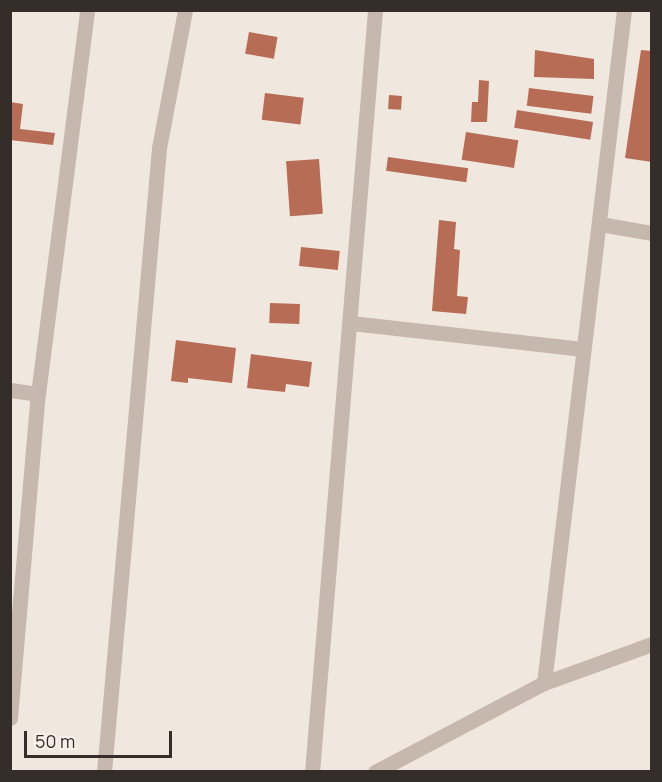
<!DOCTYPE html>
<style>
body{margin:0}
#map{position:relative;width:662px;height:782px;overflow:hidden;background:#f0e7df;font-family:Manrope,sans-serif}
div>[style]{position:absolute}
.building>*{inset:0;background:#b76c55;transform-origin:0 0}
.street>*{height:15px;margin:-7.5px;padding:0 7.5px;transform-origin:7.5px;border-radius:7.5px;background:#c6b8ac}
span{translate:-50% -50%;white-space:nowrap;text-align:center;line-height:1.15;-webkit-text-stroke:4.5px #f8f1eb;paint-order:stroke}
.frame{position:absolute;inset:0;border:12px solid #352d2a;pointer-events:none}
.scale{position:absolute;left:24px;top:731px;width:148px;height:27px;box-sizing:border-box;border:3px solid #352d2a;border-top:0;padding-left:8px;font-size:18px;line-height:21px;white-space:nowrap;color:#352d2a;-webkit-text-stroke:4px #f8f1eb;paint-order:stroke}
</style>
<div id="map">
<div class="building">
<div style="left:249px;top:32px;width:29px;height:22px;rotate:10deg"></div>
<div style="clip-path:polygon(535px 50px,594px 59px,594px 79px,534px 77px)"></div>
<div style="clip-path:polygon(641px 50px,652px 51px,652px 162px,625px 158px)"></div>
<div style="clip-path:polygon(479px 80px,489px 81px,487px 122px,471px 122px,472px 102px,478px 102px)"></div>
<div style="left:529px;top:88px;width:65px;height:18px;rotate:7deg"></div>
<div style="left:265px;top:93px;width:39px;height:27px;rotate:7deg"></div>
<div style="left:389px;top:95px;width:13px;height:14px;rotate:4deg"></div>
<div style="clip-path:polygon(10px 102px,23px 104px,20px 129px,55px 133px,53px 145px,10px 140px)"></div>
<div style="left:517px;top:110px;width:77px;height:18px;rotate:9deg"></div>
<div style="left:466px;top:132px;width:53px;height:28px;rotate:9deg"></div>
<div style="left:388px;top:157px;width:81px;height:14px;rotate:8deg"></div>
<div style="left:319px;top:159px;width:55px;height:33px;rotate:86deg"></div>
<div style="clip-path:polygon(439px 220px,456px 222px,454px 249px,460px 250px,457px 296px,468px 297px,466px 314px,432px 311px)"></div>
<div style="left:301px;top:247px;width:39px;height:19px;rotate:6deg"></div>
<div style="left:270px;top:303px;width:30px;height:20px;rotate:2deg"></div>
<div style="clip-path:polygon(176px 340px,236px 348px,232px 383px,188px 378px,188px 383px,171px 381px)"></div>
<div style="clip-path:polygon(251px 354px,312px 362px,309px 387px,286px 384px,285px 392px,247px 388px)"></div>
</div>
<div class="street">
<div style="left:600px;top:224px;width:53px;rotate:9.8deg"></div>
<div style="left:351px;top:323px;width:233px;rotate:6.4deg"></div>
<div style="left:10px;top:390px;width:28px;rotate:8deg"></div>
<div style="left:544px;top:683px;width:678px;rotate:-83.22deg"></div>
<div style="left:10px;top:718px;width:325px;rotate:-85.1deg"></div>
<div style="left:38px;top:394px;width:387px;rotate:-82.7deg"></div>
<div style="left:104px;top:772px;width:626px;rotate:-84.96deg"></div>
<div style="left:159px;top:148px;width:140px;rotate:-79.3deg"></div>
<div style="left:312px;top:772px;width:765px;rotate:-85.27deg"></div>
<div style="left:375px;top:772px;width:191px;rotate:-27.8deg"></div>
<div style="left:544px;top:683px;width:115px;rotate:-19.9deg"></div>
</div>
<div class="frame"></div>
<div class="scale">50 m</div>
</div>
